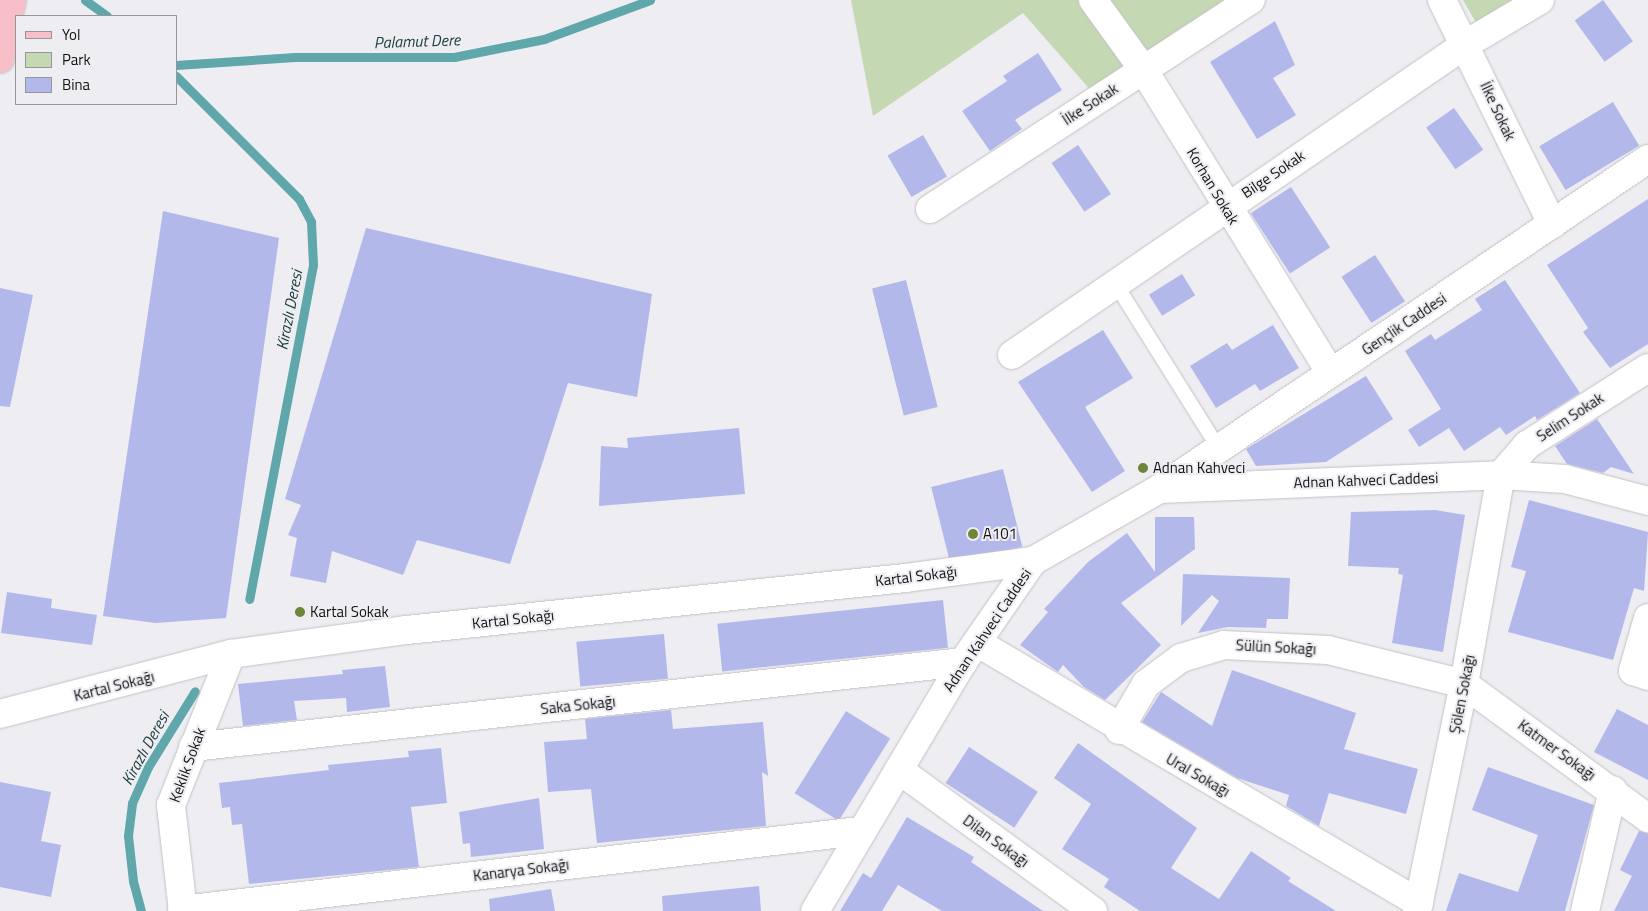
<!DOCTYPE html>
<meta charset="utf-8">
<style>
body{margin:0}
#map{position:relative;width:1648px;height:911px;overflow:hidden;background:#eeedf2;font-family:"Titillium Web",sans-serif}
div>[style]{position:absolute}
.green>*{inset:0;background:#c4d9b3}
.stream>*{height:9px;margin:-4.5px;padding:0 4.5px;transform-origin:4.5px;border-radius:4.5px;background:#5fa7aa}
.building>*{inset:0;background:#b3b8eb;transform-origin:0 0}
.roads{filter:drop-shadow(0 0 1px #c2c1c6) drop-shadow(0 0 1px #c2c1c6)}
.lane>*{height:14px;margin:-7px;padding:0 7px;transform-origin:7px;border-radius:7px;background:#fff}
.street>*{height:28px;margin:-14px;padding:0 14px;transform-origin:14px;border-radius:14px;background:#fff}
.secondary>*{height:28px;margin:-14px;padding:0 14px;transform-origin:14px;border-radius:14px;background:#fff}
.primary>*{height:28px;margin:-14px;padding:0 14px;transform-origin:14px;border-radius:14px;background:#f8bfc8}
.dots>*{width:14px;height:14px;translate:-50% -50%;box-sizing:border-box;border:2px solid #eeedf2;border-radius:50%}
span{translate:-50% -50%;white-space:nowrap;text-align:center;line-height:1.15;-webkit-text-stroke:4px #eeedf2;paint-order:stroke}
.street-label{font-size:15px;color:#131314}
.poi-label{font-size:15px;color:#131314}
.left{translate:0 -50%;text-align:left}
.water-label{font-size:16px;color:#1a3d3f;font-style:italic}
.legend{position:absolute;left:15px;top:15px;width:162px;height:90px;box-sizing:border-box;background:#eeedf2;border:1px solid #969699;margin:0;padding:6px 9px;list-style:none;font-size:15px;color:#131314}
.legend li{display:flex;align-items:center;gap:10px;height:25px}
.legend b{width:25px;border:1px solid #969699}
</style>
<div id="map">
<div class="green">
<div style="clip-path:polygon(851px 0,1234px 0,1093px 93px,1023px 13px,873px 116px)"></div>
<div style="clip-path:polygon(1463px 0,1525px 0,1479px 28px)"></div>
</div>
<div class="stream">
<div style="left:85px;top:0;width:27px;rotate:36deg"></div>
<div style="left:176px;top:65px;width:119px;rotate:-3.8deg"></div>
<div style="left:295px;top:57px;width:159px"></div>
<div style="left:454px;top:57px;width:92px;rotate:-11.3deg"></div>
<div style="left:544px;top:39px;width:113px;rotate:-20.2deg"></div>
<div style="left:176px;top:76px;width:174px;rotate:45deg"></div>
<div style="left:299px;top:199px;width:26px;rotate:62deg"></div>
<div style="left:311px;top:222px;width:43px;rotate:87.3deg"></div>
<div style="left:313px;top:265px;width:340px;rotate:100.8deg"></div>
<div style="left:141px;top:911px;width:31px;rotate:-105deg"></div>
<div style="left:133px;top:881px;width:45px;rotate:-96.3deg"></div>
<div style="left:128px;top:836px;width:33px;rotate:-83deg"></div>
<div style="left:132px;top:803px;width:39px;rotate:-66deg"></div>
<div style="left:148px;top:767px;width:89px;rotate:-58.3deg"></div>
</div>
<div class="building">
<div style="left:1603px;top:0;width:51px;height:35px;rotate:54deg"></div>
<div style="clip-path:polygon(1275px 21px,1295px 65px,1273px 78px,1296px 115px,1257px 139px,1210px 62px)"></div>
<div style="clip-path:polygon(1038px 53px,1062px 90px,1015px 120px,1022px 129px,990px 151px,962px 111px,1007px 81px,1003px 76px)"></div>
<div style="left:1613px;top:102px;width:51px;height:86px;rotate:59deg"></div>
<div style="left:1454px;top:108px;width:51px;height:34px;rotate:55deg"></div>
<div style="left:923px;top:135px;width:48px;height:41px;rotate:60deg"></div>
<div style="left:1078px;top:145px;width:59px;height:32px;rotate:56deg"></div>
<div style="left:1291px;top:187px;width:72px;height:48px;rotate:57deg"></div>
<div style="clip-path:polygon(1648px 199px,1648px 344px,1610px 368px,1583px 332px,1588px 328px,1547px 265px)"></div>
<div style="clip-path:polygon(163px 211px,279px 238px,226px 618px,155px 623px,103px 616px)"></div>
<div style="clip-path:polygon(366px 228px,652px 294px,637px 397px,568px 383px,510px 564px,417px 540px,403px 575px,332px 551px,326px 583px,290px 576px,297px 538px,288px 535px,301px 505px,285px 499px)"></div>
<div style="left:1375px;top:255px;width:55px;height:40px;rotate:57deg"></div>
<div style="left:1182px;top:274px;width:25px;height:39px;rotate:58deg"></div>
<div style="left:906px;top:280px;width:131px;height:35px;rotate:76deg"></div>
<div style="clip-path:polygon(1505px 280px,1580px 393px,1537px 420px,1535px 416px,1506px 435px,1500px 427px,1464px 451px,1449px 428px,1419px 447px,1408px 430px,1441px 409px,1405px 351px,1431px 334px,1435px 340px,1482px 310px,1475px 299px)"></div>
<div style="clip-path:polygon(0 288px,33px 295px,10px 407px,0 406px)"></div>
<div style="clip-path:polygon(1273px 325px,1299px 368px,1260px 391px,1255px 384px,1216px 408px,1190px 366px,1227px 343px,1232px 350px)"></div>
<div style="clip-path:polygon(1103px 330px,1133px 378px,1085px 407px,1125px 471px,1092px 492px,1018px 382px)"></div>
<div style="clip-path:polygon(1366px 376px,1393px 419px,1326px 462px,1256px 466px,1246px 449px)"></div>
<div style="clip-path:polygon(1597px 419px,1610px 438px,1634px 474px,1611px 467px,1603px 473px,1567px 464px,1555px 446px)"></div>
<div style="clip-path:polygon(739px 428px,745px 494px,599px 506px,601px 446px,628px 448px,627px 438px)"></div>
<div style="left:1003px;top:469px;width:80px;height:74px;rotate:76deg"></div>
<div style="clip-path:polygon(1529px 500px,1648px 532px,1644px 591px,1634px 588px,1613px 660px,1508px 632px,1526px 571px,1511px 567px)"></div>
<div style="clip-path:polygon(1435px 510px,1465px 515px,1443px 652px,1392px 643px,1403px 575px,1398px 574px,1399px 568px,1348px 566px,1351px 512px)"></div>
<div style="clip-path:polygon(1155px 517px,1194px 517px,1195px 549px,1121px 603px,1161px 645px,1105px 700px,1084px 687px,1063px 665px,1058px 672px,1020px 645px,1048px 612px,1044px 609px,1088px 562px,1127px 533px,1155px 572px)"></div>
<div style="clip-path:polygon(1183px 574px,1290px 578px,1288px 619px,1267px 619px,1266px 628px,1228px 627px,1198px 633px,1219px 601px,1212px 595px,1181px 626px)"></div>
<div style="clip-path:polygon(7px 592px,52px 599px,51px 608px,97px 615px,92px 645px,1px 633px)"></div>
<div style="left:943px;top:600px;width:48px;height:227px;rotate:84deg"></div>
<div style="left:664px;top:634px;width:45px;height:88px;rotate:85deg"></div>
<div style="clip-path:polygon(385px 666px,390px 707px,347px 712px,346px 698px,294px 701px,297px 720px,243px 726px,238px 684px,343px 674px,342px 670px)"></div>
<div style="clip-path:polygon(1232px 670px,1356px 713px,1344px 749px,1418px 769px,1406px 814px,1329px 793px,1319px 826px,1286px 806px,1289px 795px,1237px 778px,1142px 722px,1161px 692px,1212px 726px)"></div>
<div style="clip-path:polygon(1617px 709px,1648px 725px,1648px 780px,1594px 752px)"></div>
<div style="clip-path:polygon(671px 710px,673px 729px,763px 722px,768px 776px,762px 772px,766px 826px,597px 843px,591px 789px,548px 792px,544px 742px,587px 739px,585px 719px)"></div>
<div style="left:846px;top:711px;width:52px;height:97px;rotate:32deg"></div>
<div style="clip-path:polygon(1078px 743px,1197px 828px,1171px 868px,1219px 899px,1251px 851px,1291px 878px,1288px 881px,1336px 911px,1140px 911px,1104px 887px,1109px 879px,1062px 849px,1091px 804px,1054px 778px)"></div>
<div style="left:969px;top:747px;width:82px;height:43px;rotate:33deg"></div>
<div style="clip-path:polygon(441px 748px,447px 803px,411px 807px,419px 867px,249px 884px,242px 824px,232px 825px,230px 807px,222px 808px,219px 783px,329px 770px,328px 765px,409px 757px,408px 751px)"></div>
<div style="clip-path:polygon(1488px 767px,1594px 805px,1565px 911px,1446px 911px,1459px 873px,1518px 892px,1538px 835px,1472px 810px)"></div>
<div style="clip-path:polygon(0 782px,51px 792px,41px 841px,61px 845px,51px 897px,0 887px)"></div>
<div style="clip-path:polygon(539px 798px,544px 849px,471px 857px,470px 843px,463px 844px,459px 812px)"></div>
<div style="clip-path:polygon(907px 817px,974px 857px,971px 862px,1043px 911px,942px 911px,898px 885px,882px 911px,840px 911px,863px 873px,871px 878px)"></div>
<div style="clip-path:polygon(1639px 831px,1648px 833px,1648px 911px,1614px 911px,1632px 876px,1620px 870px)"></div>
<div style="clip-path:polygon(759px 886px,761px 911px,663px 911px,662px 896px)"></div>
<div style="clip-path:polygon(551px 889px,555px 911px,490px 911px,489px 899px)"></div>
</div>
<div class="roads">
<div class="lane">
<div style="left:1115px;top:283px;width:196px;rotate:57.9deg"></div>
</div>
<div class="street">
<div style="left:1093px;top:0;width:85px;rotate:54.1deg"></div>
<div style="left:1143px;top:69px;width:357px;rotate:58.3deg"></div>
<div style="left:1442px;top:0;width:250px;rotate:63.8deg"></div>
<div style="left:930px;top:209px;width:383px;rotate:-33.1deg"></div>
<div style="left:1012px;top:355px;width:550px;rotate:-34.41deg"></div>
<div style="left:1466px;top:44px;width:86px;rotate:-30.7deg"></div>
<div style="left:1648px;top:618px;width:55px;rotate:105.8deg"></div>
<div style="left:1633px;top:671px;width:16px;rotate:18deg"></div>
<div style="left:978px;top:643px;width:512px;rotate:30.52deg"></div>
<div style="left:1119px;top:730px;width:53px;rotate:-59.6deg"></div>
<div style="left:1146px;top:684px;width:44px;rotate:-36.6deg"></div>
<div style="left:1181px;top:658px;width:45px;rotate:-16.8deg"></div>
<div style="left:1224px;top:645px;width:104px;rotate:2.8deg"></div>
<div style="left:1328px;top:650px;width:140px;rotate:14deg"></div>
<div style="left:1464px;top:684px;width:228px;rotate:36.1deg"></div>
<div style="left:193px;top:747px;width:775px;rotate:-6.3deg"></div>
<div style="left:899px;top:770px;width:240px;rotate:36deg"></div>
<div style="left:182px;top:910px;width:683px;rotate:-6.65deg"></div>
<div style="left:183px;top:911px;width:107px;rotate:-96.5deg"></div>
<div style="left:171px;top:805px;width:162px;rotate:-68.3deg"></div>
<div style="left:1417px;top:911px;width:232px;rotate:-78.3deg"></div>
<div style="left:1464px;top:684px;width:212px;rotate:-80deg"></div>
<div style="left:1501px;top:475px;width:40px;rotate:-49deg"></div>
<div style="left:1527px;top:445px;width:143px;rotate:-32.5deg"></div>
<div style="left:1585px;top:911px;width:124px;rotate:-77deg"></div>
</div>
<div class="secondary">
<div style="left:1159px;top:489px;width:342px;rotate:-2.3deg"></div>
<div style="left:1501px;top:475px;width:64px;rotate:3.6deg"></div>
<div style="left:1565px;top:479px;width:86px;rotate:14.8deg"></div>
<div style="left:0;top:714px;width:239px;rotate:-14.6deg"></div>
<div style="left:231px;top:654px;width:178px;rotate:-7.8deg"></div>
<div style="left:407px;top:630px;width:501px;rotate:-5.96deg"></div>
<div style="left:905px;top:578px;width:129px;rotate:-7.6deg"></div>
<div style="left:815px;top:911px;width:290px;rotate:-59.3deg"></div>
<div style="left:963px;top:662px;width:123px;rotate:-55.3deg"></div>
<div style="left:1033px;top:561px;width:145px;rotate:-29.7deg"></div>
<div style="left:1159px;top:489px;width:590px;rotate:-34.01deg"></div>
</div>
<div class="primary">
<div style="left:0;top:59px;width:60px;rotate:-78.5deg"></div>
</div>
</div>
<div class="dots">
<div style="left:1143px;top:468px;background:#6f8537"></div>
<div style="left:973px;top:534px;background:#6f8537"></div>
<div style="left:300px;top:612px;background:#6f8537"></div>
</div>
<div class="street-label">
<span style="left:1090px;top:104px;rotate:-33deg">İlke Sokak</span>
<span style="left:1498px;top:111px;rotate:65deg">İlke Sokak</span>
<span style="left:1273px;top:174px;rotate:-34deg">Bilge Sokak</span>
<span style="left:1213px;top:186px;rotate:59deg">Korhan Sokak</span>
<span style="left:1404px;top:324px;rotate:-34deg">Gençlik Caddesi</span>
<span style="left:1570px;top:417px;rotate:-33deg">Selim Sokak</span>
<span style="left:1366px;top:480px;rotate:-2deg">Adnan Kahveci Caddesi</span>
<span style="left:916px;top:576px;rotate:-7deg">Kartal Sokağı</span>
<span style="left:513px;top:619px;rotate:-6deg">Kartal Sokağı</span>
<span style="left:987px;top:630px;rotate:-56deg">Adnan Kahveci Caddesi</span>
<span style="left:1276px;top:647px;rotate:3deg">Sülün Sokağı</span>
<span style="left:114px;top:686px;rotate:-14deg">Kartal Sokağı</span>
<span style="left:1462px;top:694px;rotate:-79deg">Şölen Sokağı</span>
<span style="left:578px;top:705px;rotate:-6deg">Saka Sokağı</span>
<span style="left:1557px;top:750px;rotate:36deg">Katmer Sokağı</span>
<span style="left:187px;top:765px;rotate:-70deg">Keklik Sokak</span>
<span style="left:1198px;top:775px;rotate:30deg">Ural Sokağı</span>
<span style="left:996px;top:841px;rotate:36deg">Dilan Sokağı</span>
<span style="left:521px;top:870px;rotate:-7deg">Kanarya Sokağı</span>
</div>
<div class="poi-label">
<span class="left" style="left:1153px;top:468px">Adnan Kahveci</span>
<span class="left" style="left:983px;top:534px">A101</span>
<span class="left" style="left:310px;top:612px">Kartal Sokak</span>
</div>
<div class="water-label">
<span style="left:417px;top:41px;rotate:-2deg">Palamut Dere</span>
<span style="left:289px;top:310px;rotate:-79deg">Kirazlı Deresi</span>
<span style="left:145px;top:748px;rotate:-61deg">Kirazlı Deresi</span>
</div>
<ul class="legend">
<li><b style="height:6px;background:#f8bfc8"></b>Yol</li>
<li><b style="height:14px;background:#c4d9b3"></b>Park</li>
<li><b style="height:14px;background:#b3b8eb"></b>Bina</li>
</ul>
</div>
